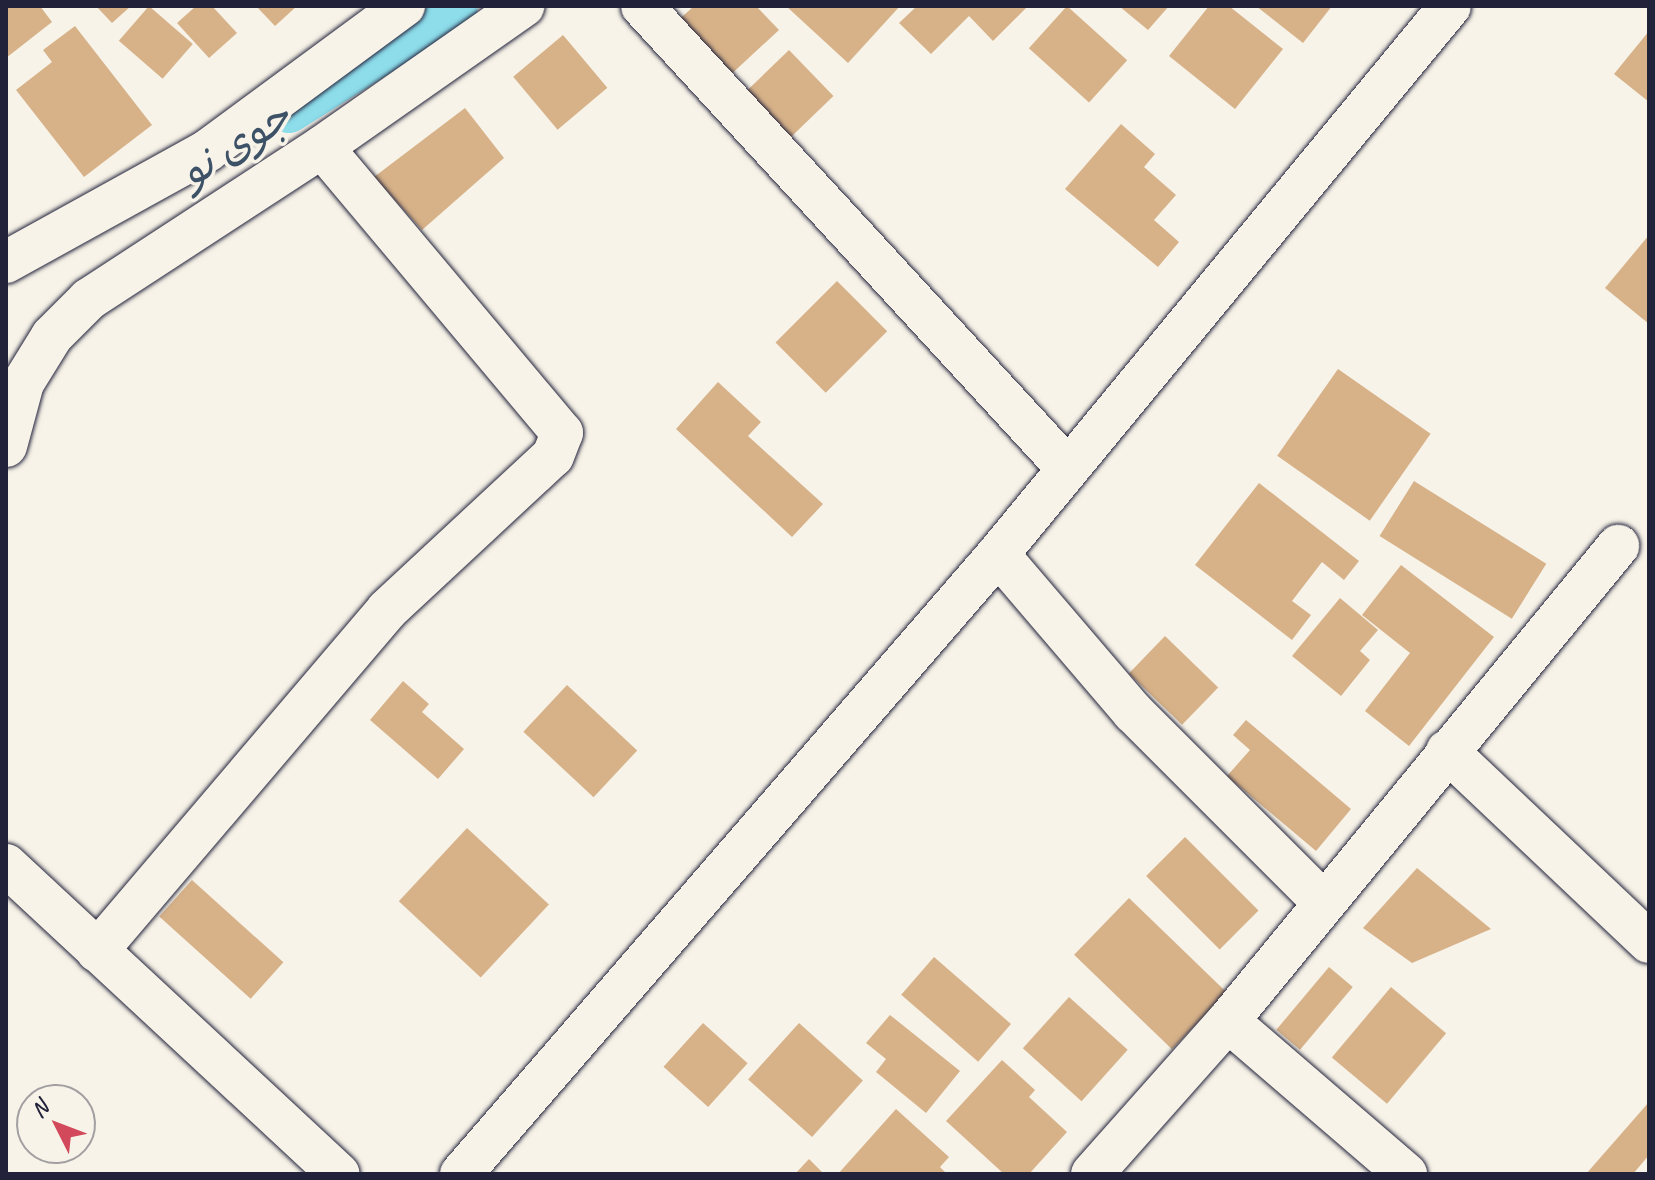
<!DOCTYPE html>
<meta charset="utf-8">
<style>
body{margin:0}
#map{position:relative;width:1655px;height:1180px;overflow:hidden;background:#f7f3e8;font-family:Caveat,"Playpen Sans Arabic",sans-serif}
div>[style]{position:absolute}
.canal>*{height:44px;margin:-22px;padding:0 22px;transform-origin:22px;border-radius:22px;background:#8dddeb}
.building>*{inset:0;background:#d7b289;transform-origin:0 0}
.roads{filter:drop-shadow(0 0 2px #22223b) drop-shadow(0 0 2px #22223b)}
.minor>*{height:42px;margin:-21px;padding:0 21px;transform-origin:21px;border-radius:21px;background:#f7f3e8}
span{translate:-50% -50%;white-space:nowrap;text-align:center;line-height:1.15;-webkit-text-stroke:7px #f7f3e8;paint-order:stroke}
.water-label{font-size:42px;color:#3d5167;font-style:italic}
.frame{position:absolute;inset:0;border:8px solid #22223b;pointer-events:none}
.north{position:absolute;left:16px;top:1084px;width:80px;height:80px;box-sizing:border-box;background:#f7f3e8;border:2px solid #a29fa3;border-radius:50%;rotate:312deg;font-size:22px;font-weight:700;line-height:32px;text-align:center;color:#22223b}
.north::after{content:'';display:block;margin:auto;width:28px;height:36px;background:#d1495b;clip-path:polygon(50% 0,100% 100%,50% 72%,0 100%)}
</style>
<div id="map">
<div class="canal">
<div style="left:289px;top:111px;width:197px;rotate:-32.2deg"></div>
</div>
<div class="building">
<div style="clip-path:polygon(6px 6px,40px 6px,52px 22px,6px 58px)"></div>
<div style="clip-path:polygon(96px 6px,131px 6px,112px 23px)"></div>
<div style="left:149px;top:6px;width:58px;height:46px;rotate:41deg"></div>
<div style="clip-path:polygon(196px 6px,212px 6px,237px 33px,209px 58px,177px 23px)"></div>
<div style="clip-path:polygon(256px 6px,297px 6px,275px 26px)"></div>
<div style="clip-path:polygon(694px 6px,756px 6px,779px 30px,726px 79px,674px 24px)"></div>
<div style="clip-path:polygon(786px 6px,900px 6px,848px 63px)"></div>
<div style="clip-path:polygon(917px 6px,1028px 6px,993px 41px,969px 16px,931px 54px,899px 23px)"></div>
<div style="left:1067px;top:6px;width:81px;height:57px;rotate:42deg"></div>
<div style="clip-path:polygon(1119px 6px,1169px 6px,1148px 30px)"></div>
<div style="clip-path:polygon(1209px 6px,1229px 6px,1283px 49px,1235px 109px,1169px 56px)"></div>
<div style="clip-path:polygon(1256px 6px,1332px 6px,1303px 43px)"></div>
<div style="clip-path:polygon(75px 26px,152px 125px,84px 177px,16px 90px,52px 62px,43px 50px)"></div>
<div style="clip-path:polygon(1649px 31px,1649px 102px,1614px 74px)"></div>
<div style="left:563px;top:35px;width:69px;height:65px;rotate:50deg"></div>
<div style="left:789px;top:50px;width:64px;height:71px;rotate:46deg"></div>
<div style="clip-path:polygon(465px 108px,504px 158px,422px 230px,374px 177px)"></div>
<div style="clip-path:polygon(1121px 124px,1155px 154px,1144px 167px,1176px 195px,1154px 220px,1179px 242px,1158px 267px,1065px 189px)"></div>
<div style="clip-path:polygon(1649px 235px,1649px 324px,1605px 288px)"></div>
<div style="left:837px;top:281px;width:71px;height:87px;rotate:45deg"></div>
<div style="left:1338px;top:369px;width:113px;height:106px;rotate:35deg"></div>
<div style="clip-path:polygon(718px 382px,761px 422px,748px 436px,823px 504px,792px 537px,676px 429px)"></div>
<div style="left:1414px;top:481px;width:156px;height:65px;rotate:32deg"></div>
<div style="clip-path:polygon(1259px 483px,1359px 561px,1344px 580px,1322px 562px,1292px 601px,1311px 615px,1292px 640px,1195px 565px)"></div>
<div style="clip-path:polygon(1401px 565px,1494px 637px,1409px 746px,1365px 711px,1410px 653px,1362px 615px)"></div>
<div style="clip-path:polygon(1340px 598px,1378px 630px,1360px 651px,1370px 660px,1341px 696px,1292px 656px)"></div>
<div style="left:1165px;top:636px;width:74px;height:52px;rotate:44deg"></div>
<div style="clip-path:polygon(403px 681px,429px 704px,422px 712px,464px 749px,438px 779px,370px 720px)"></div>
<div style="left:567px;top:685px;width:96px;height:64px;rotate:43deg"></div>
<div style="clip-path:polygon(1246px 720px,1351px 809px,1316px 851px,1227px 776px,1250px 750px,1233px 735px)"></div>
<div style="left:467px;top:828px;width:112px;height:100px;rotate:43deg"></div>
<div style="left:1185px;top:837px;width:104px;height:55px;rotate:45deg"></div>
<div style="clip-path:polygon(1417px 868px,1491px 929px,1412px 963px,1363px 928px)"></div>
<div style="left:192px;top:880px;width:123px;height:49px;rotate:42deg"></div>
<div style="left:1129px;top:898px;width:136px;height:79px;rotate:44deg"></div>
<div style="left:934px;top:957px;width:102px;height:50px;rotate:41deg"></div>
<div style="left:1329px;top:967px;width:31px;height:82px;rotate:40deg"></div>
<div style="left:1391px;top:987px;width:72px;height:92px;rotate:40deg"></div>
<div style="left:1069px;top:997px;width:79px;height:69px;rotate:42deg"></div>
<div style="clip-path:polygon(890px 1015px,960px 1071px,926px 1113px,876px 1072px,886px 1059px,866px 1043px)"></div>
<div style="left:703px;top:1023px;width:60px;height:59px;rotate:42deg"></div>
<div style="left:799px;top:1023px;width:86px;height:76px;rotate:42deg"></div>
<div style="clip-path:polygon(1002px 1060px,1035px 1090px,1029px 1097px,1067px 1132px,1029px 1174px,1004px 1174px,946px 1121px)"></div>
<div style="clip-path:polygon(1649px 1102px,1649px 1155px,1633px 1174px,1586px 1174px)"></div>
<div style="clip-path:polygon(896px 1109px,949px 1157px,940px 1167px,947px 1174px,838px 1174px)"></div>
<div style="clip-path:polygon(809px 1159px,824px 1174px,795px 1174px)"></div>
</div>
<div class="roads">
<div class="minor">
<div style="left:642px;top:6px;width:629px;rotate:47.38deg"></div>
<div style="left:6px;top:262px;width:230px;rotate:-28.9deg"></div>
<div style="left:207px;top:151px;width:245px;rotate:-36.4deg"></div>
<div style="left:6px;top:446px;width:65px;rotate:-74.9deg"></div>
<div style="left:23px;top:383px;width:55px;rotate:-58.3deg"></div>
<div style="left:52px;top:336px;width:52px;rotate:-45deg"></div>
<div style="left:89px;top:299px;width:278px;rotate:-33.1deg"></div>
<div style="left:322px;top:147px;width:246px;rotate:-35deg"></div>
<div style="left:998px;top:554px;width:208px;rotate:49.5deg"></div>
<div style="left:1133px;top:712px;width:267px;rotate:45deg"></div>
<div style="left:1447px;top:751px;width:278px;rotate:43.4deg"></div>
<div style="left:6px;top:865px;width:454px;rotate:42.9deg"></div>
<div style="left:97px;top:951px;width:448px;rotate:-49.6deg"></div>
<div style="left:387px;top:610px;width:226px;rotate:-42.9deg"></div>
<div style="left:553px;top:456px;width:25px;rotate:-69deg"></div>
<div style="left:562px;top:433px;width:373px;rotate:-130deg"></div>
<div style="left:1228px;top:1021px;width:235px;rotate:40.7deg"></div>
<div style="left:461px;top:1174px;width:820px;rotate:-49.1deg"></div>
<div style="left:998px;top:554px;width:710px;rotate:-50.48deg"></div>
<div style="left:1092px;top:1174px;width:205px;rotate:-48.4deg"></div>
<div style="left:1228px;top:1021px;width:615px;rotate:-50.61deg"></div>
</div>
</div>
<div class="water-label">
<span style="left:236px;top:145px;rotate:-32deg">جوی نو</span>
</div>
<div class="frame"></div>
<div class="north">N</div>
</div>
